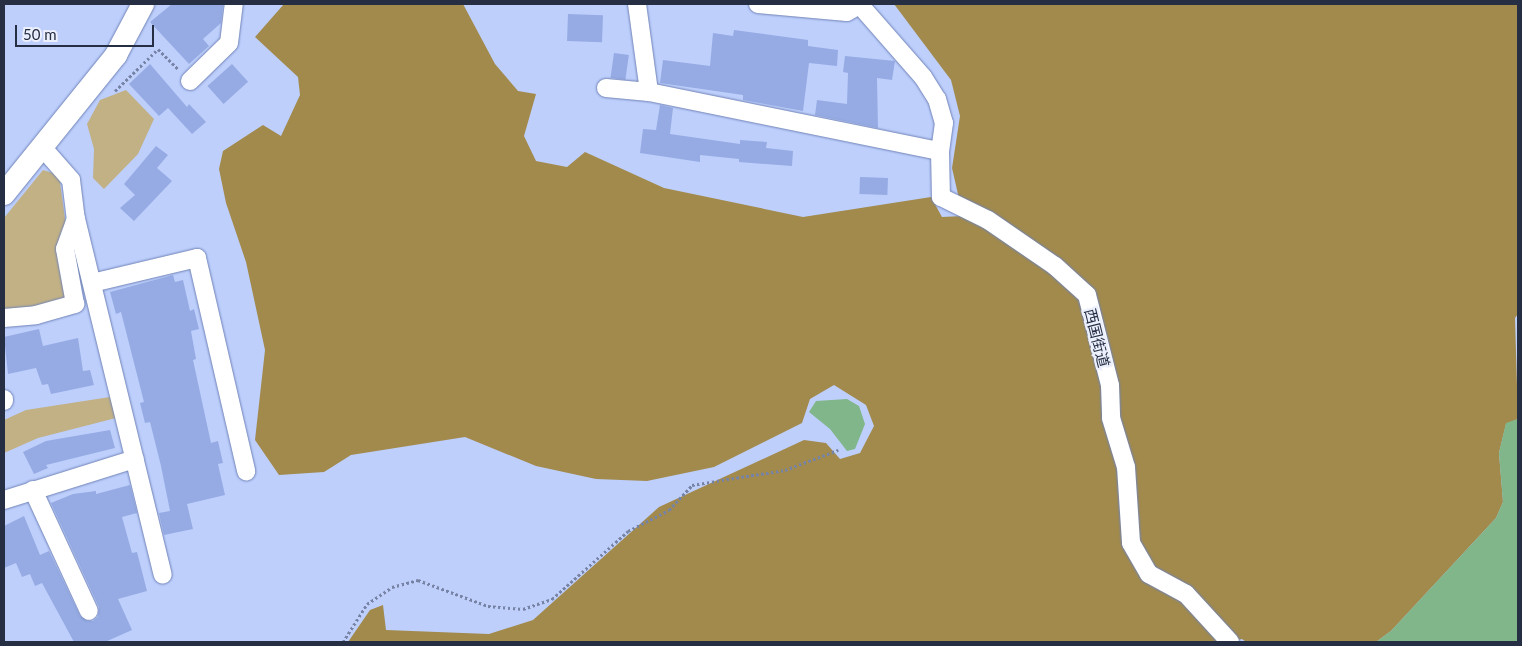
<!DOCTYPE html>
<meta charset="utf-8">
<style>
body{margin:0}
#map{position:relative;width:1522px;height:646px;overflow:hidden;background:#becffc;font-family:Lato,"Noto Sans JP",sans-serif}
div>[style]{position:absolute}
.green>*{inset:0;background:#c2b185}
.forest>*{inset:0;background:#a28a4c}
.water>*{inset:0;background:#80b689}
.building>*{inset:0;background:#96abe4;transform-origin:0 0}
.path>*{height:3px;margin-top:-1.5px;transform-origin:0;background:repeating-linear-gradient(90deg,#7683a5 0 2.5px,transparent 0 5px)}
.roads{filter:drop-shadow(0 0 1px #7083b6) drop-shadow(0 0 1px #7083b6)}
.minor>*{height:18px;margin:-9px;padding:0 9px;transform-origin:9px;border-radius:9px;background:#fff}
.tertiary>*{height:22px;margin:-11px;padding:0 11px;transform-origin:11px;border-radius:11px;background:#fff}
span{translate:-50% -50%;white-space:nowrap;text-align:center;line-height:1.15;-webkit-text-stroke:4.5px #ecf0fc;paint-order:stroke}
.street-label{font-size:15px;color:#262e44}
.frame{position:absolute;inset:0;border:5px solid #262e44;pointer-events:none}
.scale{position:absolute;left:15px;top:25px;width:139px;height:22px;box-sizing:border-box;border:2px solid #262e44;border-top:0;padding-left:6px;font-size:15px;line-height:18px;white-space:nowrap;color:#262e44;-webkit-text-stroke:4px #ecf0fc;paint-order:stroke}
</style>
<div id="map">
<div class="green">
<div style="clip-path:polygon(126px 90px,154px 119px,138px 154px,104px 189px,93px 178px,94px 149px,87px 124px,100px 100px)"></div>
<div style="clip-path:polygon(43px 170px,59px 175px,66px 226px,67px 302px,4px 312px,4px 218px)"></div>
<div style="clip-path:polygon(110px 397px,116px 418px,38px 438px,4px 453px,4px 420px,26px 410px)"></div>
</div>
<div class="forest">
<div style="clip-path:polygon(284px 4px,463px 4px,495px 64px,518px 91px,536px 94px,524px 136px,536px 161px,567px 167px,585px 152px,664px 188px,803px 217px,931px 197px,942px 217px,963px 216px,952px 168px,960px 116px,951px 80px,894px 4px,1518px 4px,1518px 314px,1515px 318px,1518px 419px,1506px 424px,1499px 453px,1503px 502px,1496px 518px,1391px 631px,1376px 642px,1246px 642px,1242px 639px,1230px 642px,348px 642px,370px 610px,383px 605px,386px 630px,489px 634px,533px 620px,659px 507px,804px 440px,826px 443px,840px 459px,860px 453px,874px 426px,866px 405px,834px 385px,810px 399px,802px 423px,714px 467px,647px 481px,596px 479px,536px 466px,465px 437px,351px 455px,324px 472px,279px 475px,255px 440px,265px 350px,246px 262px,226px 203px,219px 169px,223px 151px,263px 125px,281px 136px,300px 95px,298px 77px,255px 37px)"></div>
</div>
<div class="water">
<div style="clip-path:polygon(847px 399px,859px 406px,865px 424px,855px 449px,847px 451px,830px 429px,809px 412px,816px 401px)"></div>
<div style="clip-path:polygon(1518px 419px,1518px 642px,1376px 642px,1391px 631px,1496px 518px,1503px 502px,1499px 453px,1506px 423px)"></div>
</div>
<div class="building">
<div style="clip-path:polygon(172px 4px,223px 4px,221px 23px,203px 39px,209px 46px,189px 64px,150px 22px)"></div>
<div style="left:568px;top:14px;width:35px;height:27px;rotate:2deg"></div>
<div style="clip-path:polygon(734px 30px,808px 40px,808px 46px,838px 50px,837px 66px,809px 63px,803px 111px,743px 100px,743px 95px,660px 83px,663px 60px,710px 66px,713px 33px,733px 36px)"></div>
<div style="left:614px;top:53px;width:15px;height:25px;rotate:8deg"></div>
<div style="clip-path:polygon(845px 56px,895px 61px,892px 80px,877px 78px,878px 128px,815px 115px,817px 100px,847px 104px,848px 73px,843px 72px)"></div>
<div style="clip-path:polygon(150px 64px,187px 107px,189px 104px,206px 122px,192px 134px,168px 108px,159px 116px,129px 84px)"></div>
<div style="left:232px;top:64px;width:24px;height:33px;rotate:48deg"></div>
<div style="clip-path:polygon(660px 105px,673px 108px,670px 134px,740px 144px,740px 140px,767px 142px,766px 148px,793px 151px,792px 166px,739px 162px,739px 159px,700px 155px,700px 162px,640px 153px,643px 129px,656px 130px)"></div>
<div style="clip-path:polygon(156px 146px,168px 155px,157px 168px,172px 181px,134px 221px,120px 208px,135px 195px,124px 184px)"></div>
<div style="left:860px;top:177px;width:28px;height:17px;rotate:2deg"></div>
<div style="clip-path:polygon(173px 275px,175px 282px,183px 280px,190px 311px,194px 309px,199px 329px,191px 331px,196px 359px,193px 360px,211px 443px,218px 441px,223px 463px,218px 464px,225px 495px,187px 504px,193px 529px,164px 535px,159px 513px,170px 511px,161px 466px,150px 422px,145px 423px,140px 403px,144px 402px,121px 312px,116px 314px,110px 292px)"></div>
<div style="clip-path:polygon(39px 329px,43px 346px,78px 338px,83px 371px,90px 370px,94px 385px,51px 394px,48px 384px,42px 385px,36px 368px,8px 374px,4px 337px)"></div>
<div style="clip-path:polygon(110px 430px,115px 448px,46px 465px,48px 468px,34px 474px,23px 452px,46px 441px)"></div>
<div style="clip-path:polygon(130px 485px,137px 513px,122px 517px,132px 553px,137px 552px,147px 591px,118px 599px,132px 630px,105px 642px,74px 642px,42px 583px,35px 586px,30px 574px,22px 577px,16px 563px,4px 568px,4px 526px,24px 516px,40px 555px,49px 551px,80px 616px,88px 621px,93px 621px,98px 617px,99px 607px,51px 503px,73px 494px,96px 491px,96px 494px)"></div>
</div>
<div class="path">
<div style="left:115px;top:91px;width:60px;rotate:-44.3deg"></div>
<div style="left:158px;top:49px;width:28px;rotate:45deg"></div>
<div style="left:343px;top:642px;width:45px;rotate:-57.7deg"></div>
<div style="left:367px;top:604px;width:30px;rotate:-34deg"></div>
<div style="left:392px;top:587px;width:27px;rotate:-15deg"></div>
<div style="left:418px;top:580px;width:75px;rotate:20.4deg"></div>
<div style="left:488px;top:606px;width:35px;rotate:5deg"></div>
<div style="left:523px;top:609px;width:31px;rotate:-19deg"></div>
<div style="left:552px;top:599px;width:102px;rotate:-41.8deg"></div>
<div style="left:628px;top:531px;width:46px;rotate:-27.1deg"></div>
<div style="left:669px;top:510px;width:34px;rotate:-47deg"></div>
<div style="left:692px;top:485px;width:94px;rotate:-9.2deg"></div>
<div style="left:785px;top:470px;width:57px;rotate:-20.7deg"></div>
</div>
<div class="roads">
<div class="minor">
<div style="left:637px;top:4px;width:89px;rotate:82.2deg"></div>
<div style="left:758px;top:4px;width:89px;rotate:5.1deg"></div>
<div style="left:847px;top:12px;width:14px;rotate:-30deg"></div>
<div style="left:859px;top:4px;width:97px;rotate:48.8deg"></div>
<div style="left:923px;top:77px;width:26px;rotate:58deg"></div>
<div style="left:937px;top:99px;width:25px;rotate:74deg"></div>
<div style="left:944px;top:123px;width:28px;rotate:98deg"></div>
<div style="left:940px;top:151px;width:46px;rotate:88.8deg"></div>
<div style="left:941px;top:197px;width:52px;rotate:26.1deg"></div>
<div style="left:988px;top:220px;width:81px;rotate:34.5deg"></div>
<div style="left:1055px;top:266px;width:43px;rotate:42.2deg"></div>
<div style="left:1087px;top:295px;width:93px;rotate:75.7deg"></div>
<div style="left:1110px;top:385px;width:33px;rotate:88deg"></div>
<div style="left:1111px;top:418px;width:51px;rotate:73deg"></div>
<div style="left:1126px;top:467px;width:76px;rotate:86.2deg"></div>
<div style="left:1131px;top:543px;width:36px;rotate:60deg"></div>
<div style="left:1149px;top:574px;width:42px;rotate:28.4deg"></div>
<div style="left:1186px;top:594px;width:65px;rotate:47.5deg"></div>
<div style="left:190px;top:81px;width:54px;rotate:-44.3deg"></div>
<div style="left:229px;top:43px;width:39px;rotate:-83deg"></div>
<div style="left:606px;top:88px;width:43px;rotate:5.3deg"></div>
<div style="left:649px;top:92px;width:297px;rotate:11.5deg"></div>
<div style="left:42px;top:147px;width:44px;rotate:48.7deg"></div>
<div style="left:71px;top:180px;width:39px;rotate:83deg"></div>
<div style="left:76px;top:219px;width:366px;rotate:76.3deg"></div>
<div style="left:92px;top:283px;width:108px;rotate:-13.4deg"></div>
<div style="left:197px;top:258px;width:219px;rotate:77deg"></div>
<div style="left:4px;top:318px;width:32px;rotate:-5deg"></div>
<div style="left:36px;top:315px;width:41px;rotate:-15.8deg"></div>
<div style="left:75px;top:304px;width:56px;rotate:-100.3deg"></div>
<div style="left:65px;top:249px;width:32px;rotate:-70deg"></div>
<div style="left:4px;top:399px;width:2px;rotate:90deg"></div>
<div style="left:33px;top:490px;width:133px;rotate:65.2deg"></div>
<div style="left:4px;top:500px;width:137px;rotate:-17.4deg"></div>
</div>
<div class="tertiary">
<div style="left:4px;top:194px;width:179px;rotate:-51.1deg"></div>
<div style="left:116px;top:55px;width:58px;rotate:-62.1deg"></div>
</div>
</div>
<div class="street-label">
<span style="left:1097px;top:338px;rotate:76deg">西国街道</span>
</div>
<div class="frame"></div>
<div class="scale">50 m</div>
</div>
